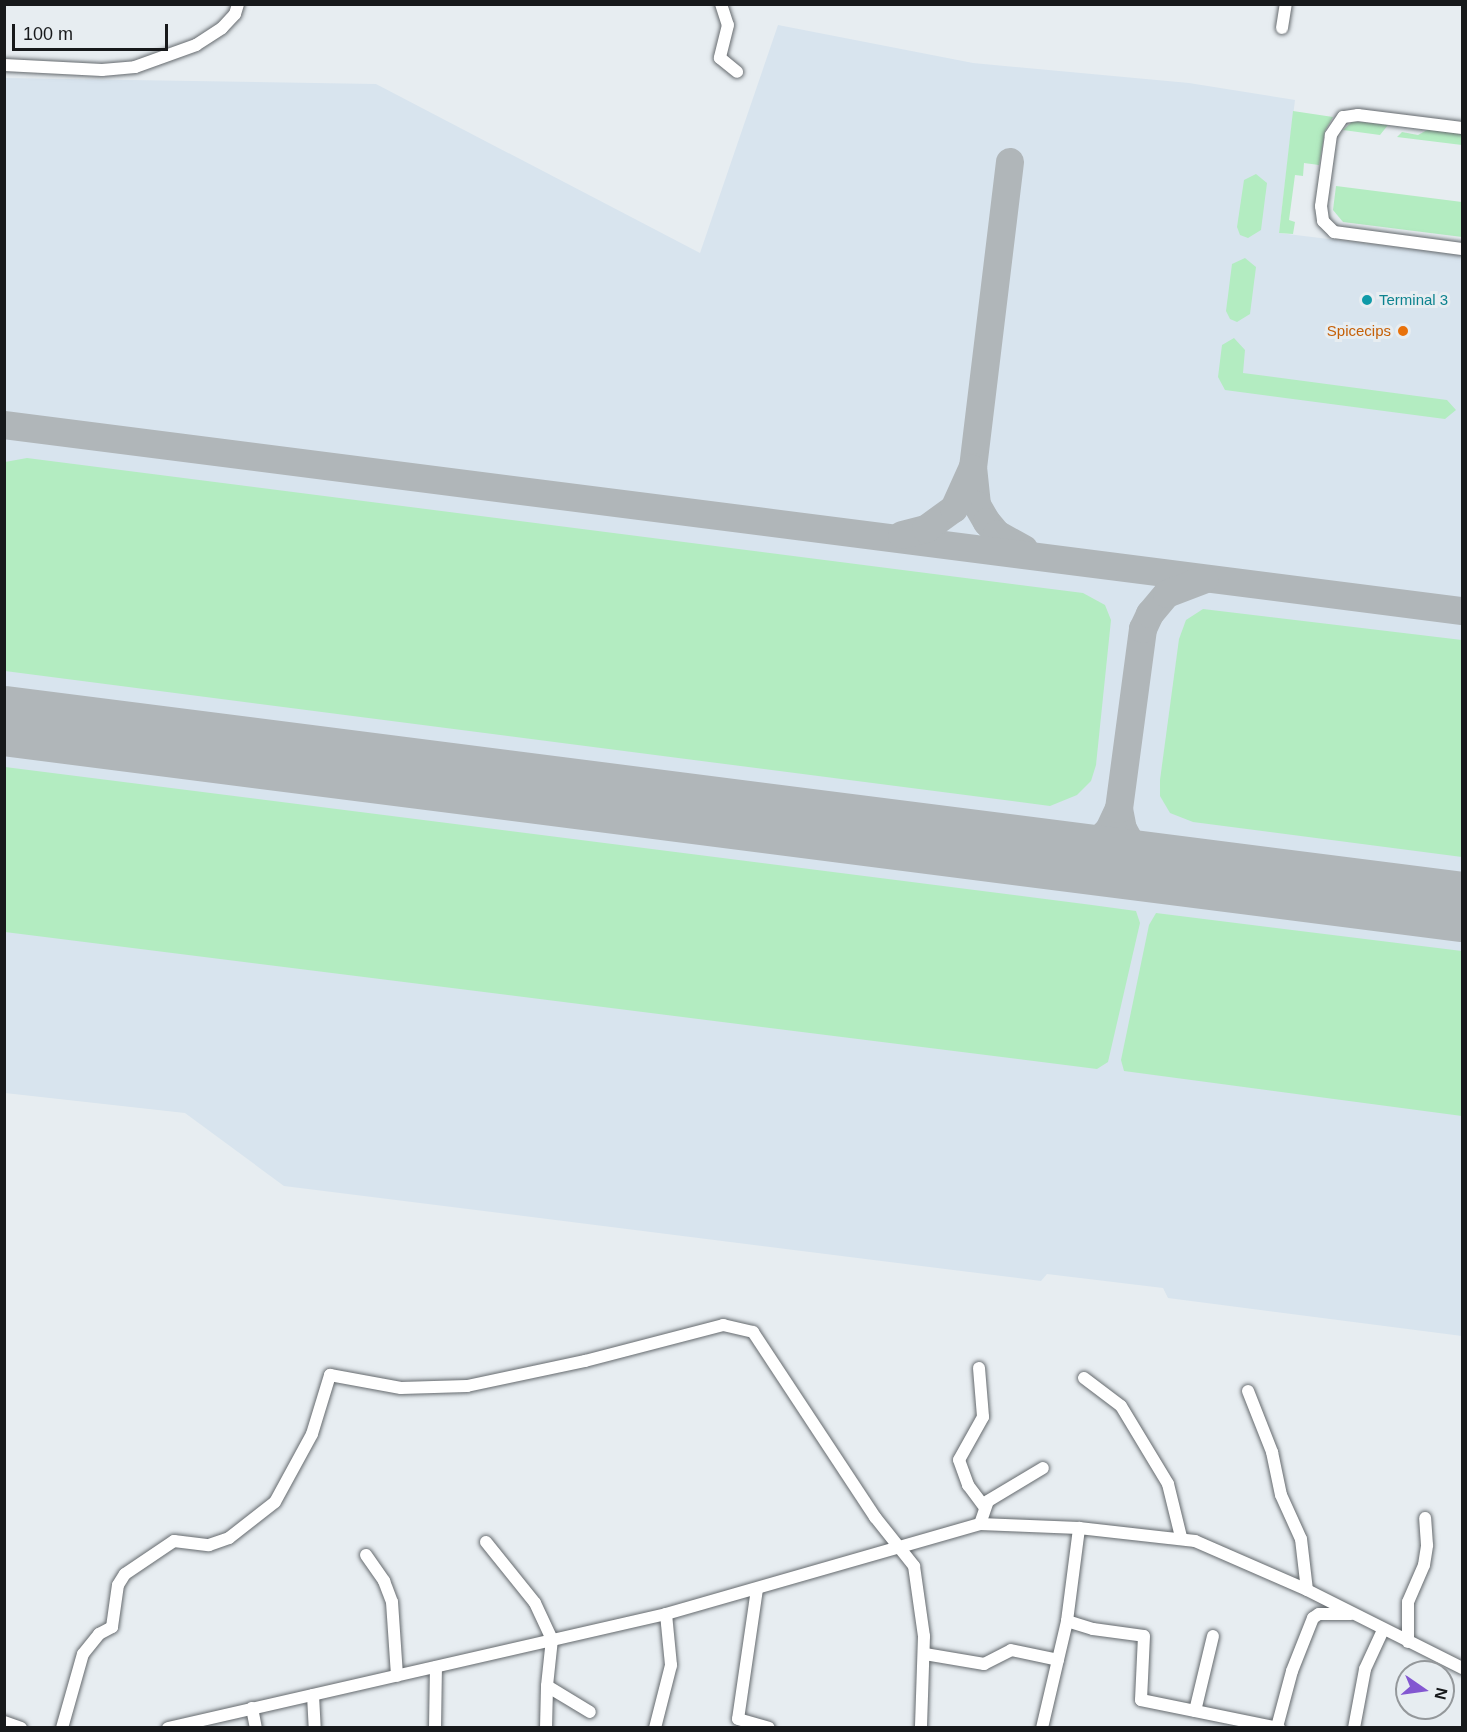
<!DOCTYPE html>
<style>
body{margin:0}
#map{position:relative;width:1467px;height:1732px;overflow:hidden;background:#e7edf1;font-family:Helvetica,sans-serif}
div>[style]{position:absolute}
.built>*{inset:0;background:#d8e4ee}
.green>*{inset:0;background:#b3ecc1}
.taxiway>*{height:28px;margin:-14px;padding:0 14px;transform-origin:14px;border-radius:14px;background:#b0b6b9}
.runway>*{height:70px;margin:-35px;padding:0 35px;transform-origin:35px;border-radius:35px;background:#b0b6b9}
.roads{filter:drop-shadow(0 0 2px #656a6e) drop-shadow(0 0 2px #656a6e)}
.street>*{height:12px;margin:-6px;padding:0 6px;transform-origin:6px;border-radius:6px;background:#fff}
.dots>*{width:16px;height:16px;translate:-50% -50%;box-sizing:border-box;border:3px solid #e7edf1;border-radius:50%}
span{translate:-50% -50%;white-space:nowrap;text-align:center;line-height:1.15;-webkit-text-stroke:6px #e7edf1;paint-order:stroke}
.culture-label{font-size:15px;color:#0d838f}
.left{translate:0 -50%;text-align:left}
.food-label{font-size:15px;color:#c56008}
.right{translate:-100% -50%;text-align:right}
.frame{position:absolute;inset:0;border:6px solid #17191b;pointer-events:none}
.north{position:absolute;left:1395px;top:1660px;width:60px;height:60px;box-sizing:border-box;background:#e7edf1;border:2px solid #94989b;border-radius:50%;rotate:103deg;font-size:16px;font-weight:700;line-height:24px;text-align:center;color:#17191b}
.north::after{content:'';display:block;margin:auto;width:21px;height:27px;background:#8357d1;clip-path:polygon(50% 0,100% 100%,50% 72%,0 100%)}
.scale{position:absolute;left:12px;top:24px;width:156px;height:27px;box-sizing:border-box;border:3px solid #17191b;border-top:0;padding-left:8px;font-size:18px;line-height:21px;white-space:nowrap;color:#17191b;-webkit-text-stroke:4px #e7edf1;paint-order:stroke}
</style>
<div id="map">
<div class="built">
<div style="clip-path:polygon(778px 25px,973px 63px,1189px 83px,1295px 100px,1279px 233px,1462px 255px,1462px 1336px,1168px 1298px,1163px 1288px,1047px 1274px,1041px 1281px,284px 1186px,185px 1113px,5px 1093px,5px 78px,376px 84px,700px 253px)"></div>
</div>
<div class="green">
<div style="clip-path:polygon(1293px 111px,1333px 117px,1325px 131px,1319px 165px,1304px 163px,1303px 176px,1295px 175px,1289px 220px,1295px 222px,1293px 234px,1279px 233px)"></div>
<div style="clip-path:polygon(1353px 121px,1388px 125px,1380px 135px,1343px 130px)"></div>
<div style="clip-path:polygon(1429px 129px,1462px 133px,1462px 145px,1397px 137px,1402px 132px,1418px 135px)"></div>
<div style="clip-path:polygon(1256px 174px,1267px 183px,1261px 230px,1248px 238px,1240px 235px,1237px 227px,1244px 180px)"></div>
<div style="clip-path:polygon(1336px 186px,1462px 202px,1462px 237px,1343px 222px,1333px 210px)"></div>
<div style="clip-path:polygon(1245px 258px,1256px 267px,1250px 314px,1237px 322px,1230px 319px,1226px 311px,1232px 264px)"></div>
<div style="clip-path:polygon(1234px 338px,1245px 350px,1243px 373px,1447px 400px,1456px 410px,1445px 419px,1225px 390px,1218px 377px,1222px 345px)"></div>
<div style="clip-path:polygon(27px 458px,1083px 593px,1105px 605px,1111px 620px,1096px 765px,1091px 781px,1077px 795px,1050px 806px,5px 671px,5px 462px)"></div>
<div style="clip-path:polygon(1203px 609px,1462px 640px,1462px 857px,1193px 822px,1170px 813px,1160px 796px,1160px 780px,1179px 639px,1186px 620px)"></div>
<div style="clip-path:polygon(5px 767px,1092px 905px,1136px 911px,1140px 923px,1108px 1062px,1097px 1069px,5px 932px)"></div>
<div style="clip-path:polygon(1156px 913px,1462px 951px,1462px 1116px,1124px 1071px,1121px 1060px,1149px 925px)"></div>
</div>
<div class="taxiway">
<div style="left:1010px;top:162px;width:307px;rotate:96.9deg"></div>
<div style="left:973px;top:467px;width:38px;rotate:84deg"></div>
<div style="left:977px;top:505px;width:20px;rotate:60deg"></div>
<div style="left:987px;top:522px;width:16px;rotate:50deg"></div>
<div style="left:997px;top:534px;width:31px;rotate:29deg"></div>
<div style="left:4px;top:425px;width:1470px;rotate:7.27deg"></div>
<div style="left:902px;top:535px;width:25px;rotate:-14deg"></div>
<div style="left:926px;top:529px;width:34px;rotate:-36deg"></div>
<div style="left:954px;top:509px;width:44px;rotate:-65.8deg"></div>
<div style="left:1119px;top:809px;width:20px;rotate:79deg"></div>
<div style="left:1123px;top:829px;width:18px;rotate:61deg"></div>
<div style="left:1132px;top:845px;width:17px;rotate:45deg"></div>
<div style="left:1144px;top:857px;width:34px;rotate:23deg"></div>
<div style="left:1060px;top:855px;width:39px;rotate:-19deg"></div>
<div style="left:1097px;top:842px;width:17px;rotate:-45deg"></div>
<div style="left:1109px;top:830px;width:23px;rotate:-65deg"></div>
<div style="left:1119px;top:809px;width:182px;rotate:-82.4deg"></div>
<div style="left:1143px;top:629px;width:17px;rotate:-65deg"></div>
<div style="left:1150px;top:614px;width:26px;rotate:-50deg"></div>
<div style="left:1167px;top:594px;width:40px;rotate:-21deg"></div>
</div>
<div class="runway">
<div style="left:4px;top:721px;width:1470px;rotate:7.27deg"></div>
</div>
<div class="roads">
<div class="street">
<div style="left:721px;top:4px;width:22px;rotate:72deg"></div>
<div style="left:728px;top:25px;width:34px;rotate:104deg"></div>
<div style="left:720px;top:58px;width:22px;rotate:39deg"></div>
<div style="left:1282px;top:28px;width:24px;rotate:-81deg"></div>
<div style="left:4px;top:65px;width:98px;rotate:2.9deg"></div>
<div style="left:102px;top:70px;width:33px;rotate:-5deg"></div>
<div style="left:135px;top:67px;width:65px;rotate:-19.8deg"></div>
<div style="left:196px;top:45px;width:31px;rotate:-33deg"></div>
<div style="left:222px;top:28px;width:19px;rotate:-47deg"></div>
<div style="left:235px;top:14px;width:10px;rotate:-73deg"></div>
<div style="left:1462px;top:128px;width:105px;rotate:-172.9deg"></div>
<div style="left:1358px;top:115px;width:15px;rotate:172deg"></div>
<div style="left:1343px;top:117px;width:22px;rotate:124deg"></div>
<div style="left:1331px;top:135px;width:72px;rotate:98deg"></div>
<div style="left:1321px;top:206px;width:15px;rotate:82deg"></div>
<div style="left:1323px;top:221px;width:16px;rotate:45deg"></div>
<div style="left:1334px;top:232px;width:129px;rotate:7.6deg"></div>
<div style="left:979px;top:1368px;width:49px;rotate:85.3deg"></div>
<div style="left:983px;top:1417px;width:49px;rotate:119.2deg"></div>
<div style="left:959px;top:1460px;width:27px;rotate:70deg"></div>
<div style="left:968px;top:1485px;width:26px;rotate:53deg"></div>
<div style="left:1084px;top:1378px;width:46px;rotate:37.1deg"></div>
<div style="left:1121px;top:1406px;width:91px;rotate:58.9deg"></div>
<div style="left:1168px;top:1484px;width:55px;rotate:76.2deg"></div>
<div style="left:1248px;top:1391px;width:66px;rotate:68.5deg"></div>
<div style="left:1272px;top:1452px;width:44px;rotate:78.2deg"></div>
<div style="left:1281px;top:1495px;width:48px;rotate:65.6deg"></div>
<div style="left:1301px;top:1539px;width:51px;rotate:83.3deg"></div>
<div style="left:980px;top:1524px;width:24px;rotate:-71deg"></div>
<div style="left:988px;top:1501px;width:64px;rotate:-31deg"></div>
<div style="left:486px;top:1542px;width:78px;rotate:51.2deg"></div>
<div style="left:535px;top:1603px;width:40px;rotate:65deg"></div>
<div style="left:552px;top:1639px;width:47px;rotate:96.1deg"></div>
<div style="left:547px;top:1686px;width:50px;rotate:31.2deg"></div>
<div style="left:366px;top:1555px;width:32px;rotate:55deg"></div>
<div style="left:384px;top:1581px;width:22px;rotate:69deg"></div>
<div style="left:392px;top:1602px;width:74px;rotate:86.1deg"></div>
<div style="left:757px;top:1589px;width:131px;rotate:98.3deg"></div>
<div style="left:738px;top:1719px;width:32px;rotate:16deg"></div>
<div style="left:1067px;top:1621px;width:27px;rotate:17deg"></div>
<div style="left:1093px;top:1629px;width:51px;rotate:7.8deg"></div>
<div style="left:1144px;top:1636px;width:64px;rotate:92.7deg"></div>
<div style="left:1141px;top:1700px;width:141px;rotate:11.5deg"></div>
<div style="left:1408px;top:1642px;width:40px;rotate:-90deg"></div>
<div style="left:1408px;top:1602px;width:40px;rotate:-66.6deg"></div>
<div style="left:1424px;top:1565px;width:20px;rotate:-81deg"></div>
<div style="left:1427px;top:1545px;width:27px;rotate:-94deg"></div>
<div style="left:925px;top:1654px;width:60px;rotate:9.6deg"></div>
<div style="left:984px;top:1664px;width:30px;rotate:-27deg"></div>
<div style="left:1011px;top:1650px;width:48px;rotate:12deg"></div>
<div style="left:313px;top:1695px;width:33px;rotate:87deg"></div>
<div style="left:252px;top:1708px;width:20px;rotate:79deg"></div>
<div style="left:1195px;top:1711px;width:77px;rotate:-76.5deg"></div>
<div style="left:4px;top:1722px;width:18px;rotate:19deg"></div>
<div style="left:1277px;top:1727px;width:58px;rotate:-75deg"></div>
<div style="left:1292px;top:1671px;width:57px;rotate:-68.4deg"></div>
<div style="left:1313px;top:1618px;width:7px;rotate:-34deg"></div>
<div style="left:1319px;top:1614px;width:32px"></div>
<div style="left:62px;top:1728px;width:77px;rotate:-74.2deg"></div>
<div style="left:83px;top:1654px;width:26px;rotate:-51deg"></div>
<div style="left:99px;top:1634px;width:15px;rotate:-28deg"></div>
<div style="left:112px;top:1627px;width:42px;rotate:-81.9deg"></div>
<div style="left:118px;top:1585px;width:13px;rotate:-58deg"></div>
<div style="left:125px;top:1574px;width:59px;rotate:-34deg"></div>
<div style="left:174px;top:1541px;width:35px;rotate:7deg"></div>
<div style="left:209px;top:1545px;width:21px;rotate:-19deg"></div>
<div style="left:229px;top:1538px;width:58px;rotate:-38deg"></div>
<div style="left:275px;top:1502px;width:77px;rotate:-61.4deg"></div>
<div style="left:312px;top:1434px;width:62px;rotate:-73deg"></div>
<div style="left:330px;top:1375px;width:72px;rotate:10.4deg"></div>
<div style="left:401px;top:1388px;width:66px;rotate:-1.7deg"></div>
<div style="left:467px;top:1386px;width:121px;rotate:-12deg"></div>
<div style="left:585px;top:1361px;width:143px;rotate:-14.6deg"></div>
<div style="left:723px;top:1325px;width:31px;rotate:13deg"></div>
<div style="left:753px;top:1332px;width:222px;rotate:56.6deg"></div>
<div style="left:875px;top:1517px;width:63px;rotate:51.5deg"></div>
<div style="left:914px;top:1566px;width:71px;rotate:81.9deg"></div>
<div style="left:924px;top:1636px;width:92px;rotate:91.9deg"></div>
<div style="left:168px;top:1728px;width:511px;rotate:-12.89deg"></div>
<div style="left:666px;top:1614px;width:327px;rotate:-16deg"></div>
<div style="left:980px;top:1524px;width:99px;rotate:2.3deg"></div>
<div style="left:1079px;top:1528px;width:117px;rotate:6.4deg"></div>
<div style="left:1195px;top:1541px;width:122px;rotate:23.6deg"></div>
<div style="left:1307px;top:1590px;width:174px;rotate:26.7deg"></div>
<div style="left:435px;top:1728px;width:61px;rotate:-89.1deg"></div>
<div style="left:546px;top:1728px;width:42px;rotate:-88.6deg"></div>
<div style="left:655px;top:1728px;width:65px;rotate:-75.7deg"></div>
<div style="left:671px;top:1665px;width:51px;rotate:-95.6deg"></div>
<div style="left:1042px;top:1728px;width:110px;rotate:-76.8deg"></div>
<div style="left:1067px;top:1621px;width:94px;rotate:-82.6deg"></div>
<div style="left:1354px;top:1728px;width:60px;rotate:-79.4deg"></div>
<div style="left:1365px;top:1669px;width:43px;rotate:-65.2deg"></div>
</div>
</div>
<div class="dots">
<div style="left:1367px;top:300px;background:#0f9aa8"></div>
<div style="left:1403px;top:331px;background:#e8710a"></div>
</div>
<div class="culture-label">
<span class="left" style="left:1379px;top:300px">Terminal 3</span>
</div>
<div class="food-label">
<span class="right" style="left:1391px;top:331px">Spicecips</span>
</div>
<div class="frame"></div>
<div class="north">N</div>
<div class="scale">100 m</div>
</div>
